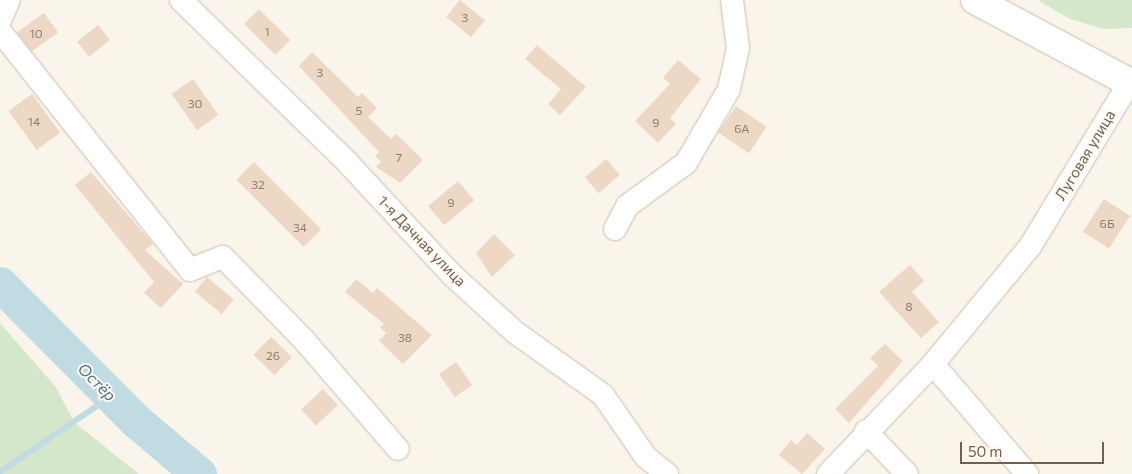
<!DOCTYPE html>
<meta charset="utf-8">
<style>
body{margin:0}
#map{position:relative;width:1132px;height:474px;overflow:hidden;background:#faf5ea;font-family:Commissioner,sans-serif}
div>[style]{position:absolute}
.green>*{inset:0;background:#d4e7ca}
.stream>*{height:5.5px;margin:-2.75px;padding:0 2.75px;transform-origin:2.75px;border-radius:2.75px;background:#c0dce2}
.river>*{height:35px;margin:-17.5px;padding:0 17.5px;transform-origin:17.5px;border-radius:17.5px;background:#c0dce2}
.building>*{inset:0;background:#edd7c5;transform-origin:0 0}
.roads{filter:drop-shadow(0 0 1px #ccbeb1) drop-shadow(0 0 1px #ccbeb1)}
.minor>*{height:22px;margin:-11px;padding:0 11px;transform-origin:11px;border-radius:11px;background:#fff}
.tertiary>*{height:28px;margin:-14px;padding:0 14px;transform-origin:14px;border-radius:14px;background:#fff}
span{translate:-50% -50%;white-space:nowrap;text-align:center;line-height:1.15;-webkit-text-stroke:4px #fdf9f1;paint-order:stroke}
.number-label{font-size:12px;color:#927c6d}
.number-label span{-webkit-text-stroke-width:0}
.street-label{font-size:15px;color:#735e50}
.water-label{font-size:16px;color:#4c7783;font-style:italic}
.scale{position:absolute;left:960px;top:442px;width:144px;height:22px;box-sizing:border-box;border:2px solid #735e50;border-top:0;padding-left:6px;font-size:15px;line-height:18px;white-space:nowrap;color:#735e50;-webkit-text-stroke:4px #fdf9f1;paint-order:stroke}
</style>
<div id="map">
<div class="green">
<div style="clip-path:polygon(1038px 0,1132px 0,1132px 28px,1104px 29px,1070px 19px)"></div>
<div style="clip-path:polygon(0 323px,55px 386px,75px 423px,139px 474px,0 474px)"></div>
</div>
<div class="stream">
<div style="left:0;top:472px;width:135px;rotate:-34.2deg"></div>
</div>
<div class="river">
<div style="left:0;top:284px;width:192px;rotate:45.2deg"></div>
<div style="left:135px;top:420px;width:84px;rotate:40.2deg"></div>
</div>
<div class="building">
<div style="left:460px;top:0;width:32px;height:22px;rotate:39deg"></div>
<div style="left:259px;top:9px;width:44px;height:21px;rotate:45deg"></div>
<div style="left:44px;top:13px;width:24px;height:33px;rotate:54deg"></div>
<div style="left:98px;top:25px;width:19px;height:27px;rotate:51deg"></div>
<div style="clip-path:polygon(537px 45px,586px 87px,560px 115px,548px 104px,561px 89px,525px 59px)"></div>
<div style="clip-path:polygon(312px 52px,358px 97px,362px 93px,377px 108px,368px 117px,391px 139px,396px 134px,423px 160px,400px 183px,376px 167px,381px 162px,375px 156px,379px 152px,299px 66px)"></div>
<div style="clip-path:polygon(678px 60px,701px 79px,670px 118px,676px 124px,658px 143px,635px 121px,670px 84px,663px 78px)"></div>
<div style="left:193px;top:79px;width:44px;height:26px;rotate:55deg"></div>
<div style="left:32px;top:94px;width:48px;height:29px;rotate:54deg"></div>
<div style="left:736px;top:106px;width:37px;height:32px;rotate:34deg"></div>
<div style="left:606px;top:159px;width:21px;height:28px;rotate:49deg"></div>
<div style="left:254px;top:162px;width:95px;height:25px;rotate:45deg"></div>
<div style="clip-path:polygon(91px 172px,153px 244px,145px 250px,183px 284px,161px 308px,144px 293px,154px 282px,75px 185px)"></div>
<div style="left:458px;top:181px;width:25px;height:39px;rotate:50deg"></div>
<div style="left:1104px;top:199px;width:31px;height:39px;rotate:33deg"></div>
<div style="clip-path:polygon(494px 234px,515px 255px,492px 277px,476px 253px)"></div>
<div style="clip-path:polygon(910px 265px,924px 281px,912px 292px,939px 322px,921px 338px,879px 292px)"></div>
<div style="left:207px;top:277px;width:35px;height:19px;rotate:40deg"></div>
<div style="clip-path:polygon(356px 279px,373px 293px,377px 288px,432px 335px,403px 364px,379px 341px,386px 333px,380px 327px,384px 324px,345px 292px)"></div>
<div style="left:271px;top:337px;width:29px;height:25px;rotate:44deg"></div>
<div style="clip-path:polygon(885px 344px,903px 361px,849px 423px,835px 409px,878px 366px,870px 358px)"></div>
<div style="left:456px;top:362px;width:28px;height:21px;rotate:55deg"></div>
<div style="left:323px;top:389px;width:22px;height:30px;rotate:47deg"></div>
<div style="clip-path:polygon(807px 433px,825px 449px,802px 474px,779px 455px,791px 440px,797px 445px)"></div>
</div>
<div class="roads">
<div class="minor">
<div style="left:181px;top:0;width:232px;rotate:44.3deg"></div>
<div style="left:347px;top:162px;width:154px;rotate:47.1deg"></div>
<div style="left:452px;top:275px;width:86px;rotate:42.2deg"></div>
<div style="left:516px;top:333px;width:107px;rotate:35.5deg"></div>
<div style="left:603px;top:395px;width:75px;rotate:55.3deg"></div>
<div style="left:646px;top:457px;width:27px;rotate:39deg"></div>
<div style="left:0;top:20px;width:22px;rotate:-66deg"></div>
<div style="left:0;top:31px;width:305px;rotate:51.5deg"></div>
<div style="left:190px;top:270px;width:35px;rotate:-22deg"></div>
<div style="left:223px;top:257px;width:115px;rotate:45.7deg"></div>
<div style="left:303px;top:339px;width:145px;rotate:49.2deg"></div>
<div style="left:615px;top:229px;width:26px;rotate:-62deg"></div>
<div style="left:627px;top:206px;width:73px;rotate:-36.1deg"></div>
<div style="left:686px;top:163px;width:86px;rotate:-59.8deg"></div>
<div style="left:729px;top:89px;width:42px;rotate:-77.6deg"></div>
<div style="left:738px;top:48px;width:48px;rotate:-97.1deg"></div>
<div style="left:933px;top:364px;width:145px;rotate:49.5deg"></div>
<div style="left:866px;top:431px;width:59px;rotate:46.4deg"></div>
<div style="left:828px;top:474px;width:152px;rotate:-46.3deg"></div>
<div style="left:933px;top:364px;width:154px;rotate:-50.5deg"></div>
<div style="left:1031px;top:245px;width:189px;rotate:-58.8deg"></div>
</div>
<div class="tertiary">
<div style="left:975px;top:0;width:178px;rotate:28.1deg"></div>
</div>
</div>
<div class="number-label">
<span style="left:465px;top:18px">3</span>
<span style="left:267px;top:32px">1</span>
<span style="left:36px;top:34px">10</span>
<span style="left:320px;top:73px">3</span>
<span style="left:195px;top:104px">30</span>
<span style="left:359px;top:111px">5</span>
<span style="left:34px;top:122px">14</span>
<span style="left:656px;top:123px">9</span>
<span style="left:742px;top:129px">6А</span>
<span style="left:399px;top:158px">7</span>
<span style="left:258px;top:185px">32</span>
<span style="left:451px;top:203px">9</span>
<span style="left:1107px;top:224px">6Б</span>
<span style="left:300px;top:228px">34</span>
<span style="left:909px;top:307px">8</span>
<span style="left:405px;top:338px">38</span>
<span style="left:273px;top:356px">26</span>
</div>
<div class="street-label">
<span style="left:1085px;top:155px;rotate:-59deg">Луговая улица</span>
<span style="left:422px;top:241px;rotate:46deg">1-я Дачная улица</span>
</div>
<div class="water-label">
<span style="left:97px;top:382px;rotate:45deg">Остёр</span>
</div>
<div class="scale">50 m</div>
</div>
